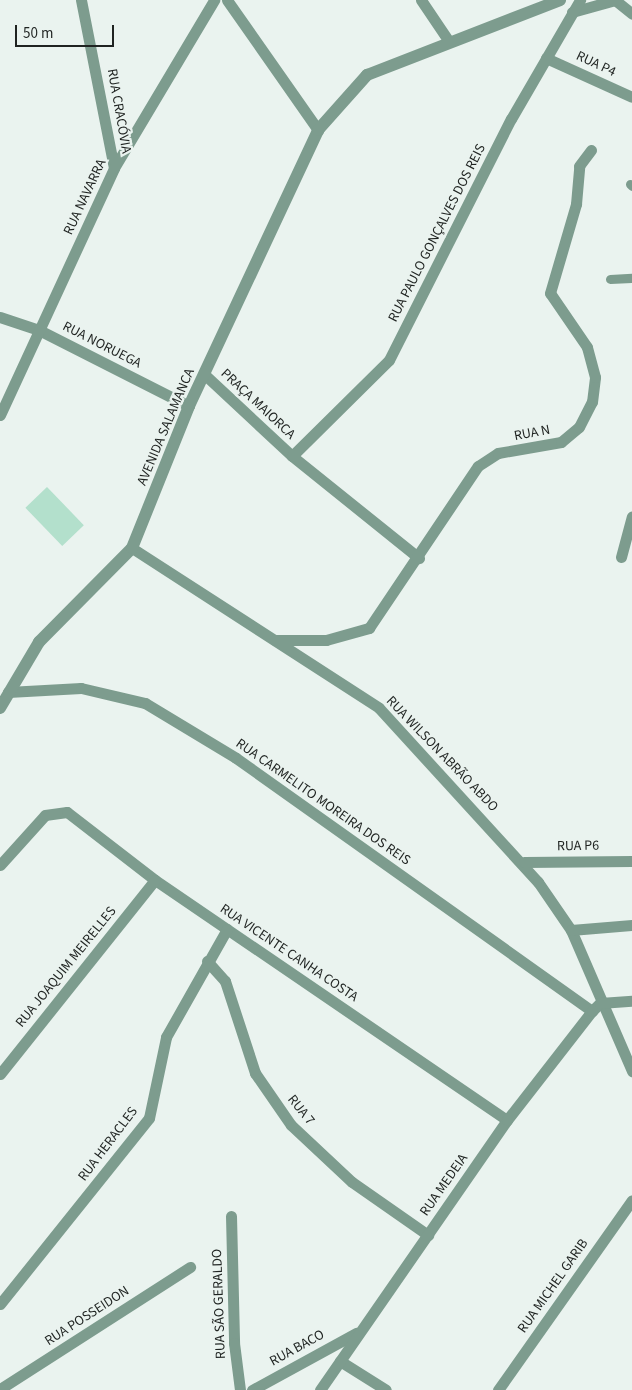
<!DOCTYPE html>
<meta charset="utf-8">
<style>
body{margin:0}
#map{position:relative;width:632px;height:1390px;overflow:hidden;background:#eaf3ef;font-family:"Source Sans 3",sans-serif}
div>[style]{position:absolute}
.green>*{inset:0;background:#b3e0cc;transform-origin:0 0}
.pedestrian>*{height:9px;margin:-4.5px;padding:0 4.5px;transform-origin:4.5px;border-radius:4.5px;background:#7d9c8e}
.minor>*{height:11px;margin:-5.5px;padding:0 5.5px;transform-origin:5.5px;border-radius:5.5px;background:#7d9c8e}
.tertiary>*{height:12px;margin:-6px;padding:0 6px;transform-origin:6px;border-radius:6px;background:#7d9c8e}
span{translate:-50% -50%;white-space:nowrap;text-align:center;line-height:1.15;-webkit-text-stroke:4.5px #eaf3ef;paint-order:stroke}
.street-label{font-size:14px;color:#1f2321}
.scale{position:absolute;left:15px;top:25px;width:99px;height:22px;box-sizing:border-box;border:2px solid #1f2321;border-top:0;padding-left:6px;font-size:15px;line-height:18px;white-space:nowrap;color:#1f2321;-webkit-text-stroke:4px #eaf3ef;paint-order:stroke}
</style>
<div id="map">
<div class="green">
<div style="left:47px;top:487px;width:53px;height:30px;rotate:46deg"></div>
</div>
<div class="pedestrian">
<div style="left:630px;top:184px;width:3px;rotate:45deg"></div>
<div style="left:610px;top:279px;width:22px;rotate:-3deg"></div>
</div>
<div class="minor">
<div style="left:81px;top:0;width:171px;rotate:78.9deg"></div>
<div style="left:227px;top:0;width:159px;rotate:55deg"></div>
<div style="left:421px;top:0;width:48px;rotate:56deg"></div>
<div style="left:615px;top:0;width:22px;rotate:39deg"></div>
<div style="left:572px;top:12px;width:45px;rotate:-15.6deg"></div>
<div style="left:546px;top:58px;width:94px;rotate:24.4deg"></div>
<div style="left:0;top:317px;width:41px;rotate:18.4deg"></div>
<div style="left:39px;top:330px;width:168px;rotate:26.9deg"></div>
<div style="left:204px;top:374px;width:120px;rotate:43deg"></div>
<div style="left:292px;top:456px;width:163px;rotate:38.8deg"></div>
<div style="left:0;top:415px;width:272px;rotate:-65.2deg"></div>
<div style="left:114px;top:168px;width:196px;rotate:-59.2deg"></div>
<div style="left:292px;top:456px;width:136px;rotate:-44.7deg"></div>
<div style="left:389px;top:360px;width:270px;rotate:-63.2deg"></div>
<div style="left:511px;top:119px;width:138px;rotate:-59.9deg"></div>
<div style="left:132px;top:548px;width:294px;rotate:32.9deg"></div>
<div style="left:379px;top:708px;width:236px;rotate:47.6deg"></div>
<div style="left:538px;top:882px;width:58px;rotate:55.5deg"></div>
<div style="left:571px;top:930px;width:154px;rotate:66.6deg"></div>
<div style="left:621px;top:557px;width:42px;rotate:-75deg"></div>
<div style="left:275px;top:640px;width:51px"></div>
<div style="left:326px;top:640px;width:45px;rotate:-15.6deg"></div>
<div style="left:369px;top:628px;width:195px;rotate:-56.1deg"></div>
<div style="left:478px;top:466px;width:24px;rotate:-33deg"></div>
<div style="left:498px;top:453px;width:64px;rotate:-9.9deg"></div>
<div style="left:561px;top:442px;width:23px;rotate:-40deg"></div>
<div style="left:579px;top:427px;width:28px;rotate:-63deg"></div>
<div style="left:592px;top:402px;width:25px;rotate:-83deg"></div>
<div style="left:595px;top:377px;width:31px;rotate:-105deg"></div>
<div style="left:587px;top:347px;width:65px;rotate:-124.4deg"></div>
<div style="left:550px;top:293px;width:93px;rotate:-73.7deg"></div>
<div style="left:576px;top:204px;width:38px;rotate:-85deg"></div>
<div style="left:579px;top:166px;width:20px;rotate:-53deg"></div>
<div style="left:8px;top:692px;width:73px;rotate:-3.1deg"></div>
<div style="left:81px;top:688px;width:66px;rotate:13.2deg"></div>
<div style="left:145px;top:703px;width:106px;rotate:31.1deg"></div>
<div style="left:236px;top:758px;width:437px;rotate:35.4deg"></div>
<div style="left:524px;top:862px;width:108px;rotate:-0.5deg"></div>
<div style="left:0;top:865px;width:67px;rotate:-48deg"></div>
<div style="left:45px;top:815px;width:22px;rotate:-8deg"></div>
<div style="left:67px;top:812px;width:111px;rotate:37.7deg"></div>
<div style="left:155px;top:880px;width:426px;rotate:34.3deg"></div>
<div style="left:571px;top:930px;width:61px;rotate:-4.7deg"></div>
<div style="left:207px;top:961px;width:27px;rotate:48deg"></div>
<div style="left:225px;top:981px;width:97px;rotate:71.9deg"></div>
<div style="left:255px;top:1073px;width:63px;rotate:55.3deg"></div>
<div style="left:291px;top:1125px;width:83px;rotate:43.1deg"></div>
<div style="left:352px;top:1182px;width:93px;rotate:34.9deg"></div>
<div style="left:0;top:1074px;width:248px;rotate:-51.4deg"></div>
<div style="left:231px;top:1216px;width:127px;rotate:88.6deg"></div>
<div style="left:234px;top:1343px;width:47px;rotate:82.7deg"></div>
<div style="left:0;top:1304px;width:238px;rotate:-51.3deg"></div>
<div style="left:149px;top:1118px;width:83px;rotate:-78.1deg"></div>
<div style="left:166px;top:1037px;width:124px;rotate:-60.5deg"></div>
<div style="left:340px;top:1361px;width:54px;rotate:32.2deg"></div>
<div style="left:0;top:1389px;width:226px;rotate:-32.7deg"></div>
<div style="left:252px;top:1390px;width:119px;rotate:-28.7deg"></div>
<div style="left:320px;top:1390px;width:328px;rotate:-55.3deg"></div>
<div style="left:507px;top:1120px;width:138px;rotate:-52.1deg"></div>
<div style="left:592px;top:1011px;width:11px;rotate:-45deg"></div>
<div style="left:600px;top:1003px;width:32px;rotate:-4deg"></div>
<div style="left:498px;top:1390px;width:232px;rotate:-54.8deg"></div>
</div>
<div class="tertiary">
<div style="left:0;top:708px;width:77px;rotate:-59.4deg"></div>
<div style="left:39px;top:642px;width:132px;rotate:-45.3deg"></div>
<div style="left:132px;top:548px;width:153px;rotate:-68.1deg"></div>
<div style="left:189px;top:406px;width:305px;rotate:-64.9deg"></div>
<div style="left:318px;top:130px;width:74px;rotate:-48.3deg"></div>
<div style="left:367px;top:75px;width:207px;rotate:-21.2deg"></div>
</div>
<div class="street-label">
<span style="left:596px;top:64px;rotate:25deg">RUA P4</span>
<span style="left:119px;top:111px;rotate:80deg">RUA CRACÓVIA</span>
<span style="left:85px;top:197px;rotate:-65deg">RUA NAVARRA</span>
<span style="left:437px;top:233px;rotate:-63deg">RUA PAULO GONÇALVES DOS REIS</span>
<span style="left:102px;top:345px;rotate:27deg">RUA NORUEGA</span>
<span style="left:258px;top:404px;rotate:43deg">PRAÇA MAIORCA</span>
<span style="left:166px;top:427px;rotate:-67deg">AVENIDA SALAMANCA</span>
<span style="left:532px;top:433px;rotate:-11deg">RUA N</span>
<span style="left:442px;top:754px;rotate:46deg">RUA WILSON ABRÃO ABDO</span>
<span style="left:323px;top:802px;rotate:35deg">RUA CARMELITO MOREIRA DOS REIS</span>
<span style="left:578px;top:846px;rotate:-1deg">RUA P6</span>
<span style="left:289px;top:953px;rotate:34deg">RUA VICENTE CANHA COSTA</span>
<span style="left:66px;top:967px;rotate:-51deg">RUA JOAQUIM MEIRELLES</span>
<span style="left:301px;top:1110px;rotate:51deg">RUA 7</span>
<span style="left:108px;top:1144px;rotate:-53deg">RUA HERACLES</span>
<span style="left:444px;top:1185px;rotate:-55deg">RUA MEDEIA</span>
<span style="left:553px;top:1286px;rotate:-55deg">RUA MICHEL GARIB</span>
<span style="left:219px;top:1304px;rotate:-92deg">RUA SÃO GERALDO</span>
<span style="left:87px;top:1316px;rotate:-33deg">RUA POSSEIDON</span>
<span style="left:297px;top:1348px;rotate:-29deg">RUA BACO</span>
</div>
<div class="scale">50 m</div>
</div>
